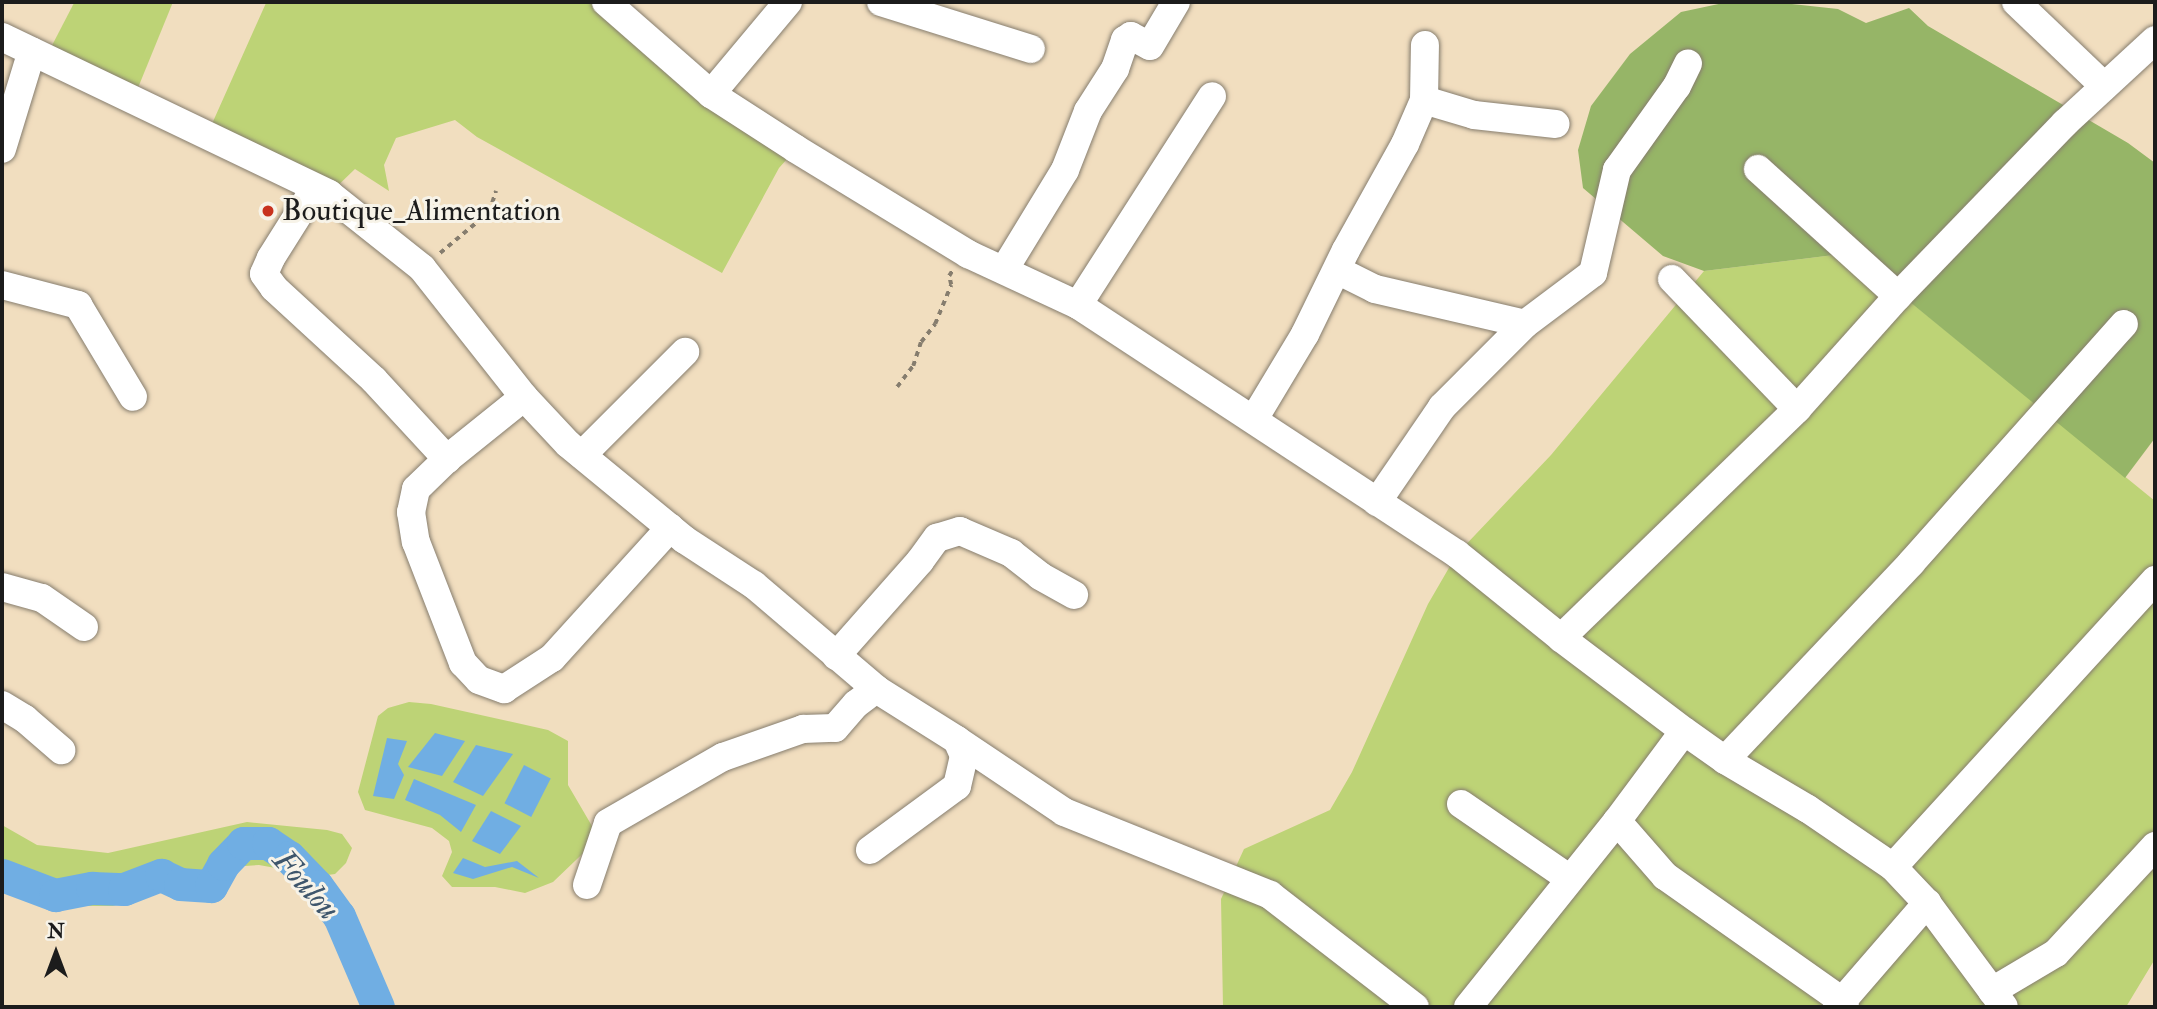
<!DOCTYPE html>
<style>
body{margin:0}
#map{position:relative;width:2157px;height:1009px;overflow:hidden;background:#f1debf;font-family:"IM FELL Double Pica",serif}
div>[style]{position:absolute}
.green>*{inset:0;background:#bdd376}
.forest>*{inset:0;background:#96b567}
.water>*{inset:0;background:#70aee3;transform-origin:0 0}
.river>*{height:33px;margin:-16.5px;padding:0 16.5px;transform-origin:16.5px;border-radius:16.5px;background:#70aee3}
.path>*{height:3.5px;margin-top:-1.75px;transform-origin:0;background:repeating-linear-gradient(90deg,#867d6e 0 5px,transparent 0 10px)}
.roads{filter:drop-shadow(0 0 2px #867d6e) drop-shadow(0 0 2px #867d6e)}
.minor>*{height:28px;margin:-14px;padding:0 14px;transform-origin:14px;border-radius:14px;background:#fff}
.dots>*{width:19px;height:19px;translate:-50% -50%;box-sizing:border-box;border:4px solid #f7f3e8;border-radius:50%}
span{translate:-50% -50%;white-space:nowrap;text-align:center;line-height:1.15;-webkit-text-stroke:6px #f7f3e8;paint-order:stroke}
.poi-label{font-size:30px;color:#1c1c1c}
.left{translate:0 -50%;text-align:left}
.water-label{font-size:32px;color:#3e566c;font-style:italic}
.frame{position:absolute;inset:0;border:4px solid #1c1c1c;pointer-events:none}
.north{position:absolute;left:21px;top:918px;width:70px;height:70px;-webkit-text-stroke:5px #f7f3e8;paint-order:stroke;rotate:0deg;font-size:19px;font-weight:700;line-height:28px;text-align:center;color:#1c1c1c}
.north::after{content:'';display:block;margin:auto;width:24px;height:32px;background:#1c1c1c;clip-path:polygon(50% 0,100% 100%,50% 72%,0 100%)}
</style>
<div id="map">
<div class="green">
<div style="clip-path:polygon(82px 2px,173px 2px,133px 100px,46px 57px,74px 3px)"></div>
<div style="clip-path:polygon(263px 2px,606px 2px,796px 149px,779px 168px,722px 273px,477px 137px,455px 120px,396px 138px,384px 165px,389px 191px,355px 169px,329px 194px,207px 135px,266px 3px)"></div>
<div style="clip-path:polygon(1850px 253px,2155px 501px,2155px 959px,2126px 1007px,1223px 1007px,1221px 899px,1244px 849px,1330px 810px,1352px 772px,1428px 604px,1457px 554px,1551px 455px,1704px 271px)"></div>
<div style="clip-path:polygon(409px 702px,431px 704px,548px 730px,568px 741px,568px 785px,599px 838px,553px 882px,525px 893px,495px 887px,452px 887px,442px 876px,452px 852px,449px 841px,432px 828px,365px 810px,358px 792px,378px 716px,388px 708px)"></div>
<div style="clip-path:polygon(247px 822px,327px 830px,342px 834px,352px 848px,346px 863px,335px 874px,320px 876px,259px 865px,230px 867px,113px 906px,68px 906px,2px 890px,2px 825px,37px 845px,108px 853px)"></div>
</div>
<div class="forest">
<div style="clip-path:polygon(1728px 2px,1773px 2px,1838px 9px,1866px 23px,1909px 8px,1928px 26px,2128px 143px,2155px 163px,2155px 438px,2125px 478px,1850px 253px,1704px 271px,1663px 256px,1583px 188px,1578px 150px,1591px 106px,1630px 54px,1681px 12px)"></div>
</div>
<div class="water">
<div style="clip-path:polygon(435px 733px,465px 741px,442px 776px,408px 767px)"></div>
<div style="clip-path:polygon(387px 738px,407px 741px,398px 764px,404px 775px,394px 799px,373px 796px)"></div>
<div style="clip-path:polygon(476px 745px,513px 754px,483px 796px,453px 782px)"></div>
<div style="left:524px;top:765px;width:30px;height:43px;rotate:27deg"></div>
<div style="clip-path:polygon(414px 779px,476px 805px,461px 832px,440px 815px,405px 800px)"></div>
<div style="clip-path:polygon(491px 811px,521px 826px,500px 854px,472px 841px)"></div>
<div style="clip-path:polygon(463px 858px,485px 867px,517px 861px,539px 878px,512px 867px,473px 879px,453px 873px)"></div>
</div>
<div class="river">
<div style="left:2px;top:875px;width:57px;rotate:20.7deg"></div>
<div style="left:55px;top:895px;width:38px;rotate:-11deg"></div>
<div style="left:92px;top:888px;width:32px;rotate:2deg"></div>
<div style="left:124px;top:889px;width:40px;rotate:-21deg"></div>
<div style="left:161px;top:875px;width:21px;rotate:25deg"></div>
<div style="left:180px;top:884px;width:31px;rotate:4deg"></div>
<div style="left:211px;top:886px;width:25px;rotate:-61deg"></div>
<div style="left:223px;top:864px;width:29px;rotate:-46deg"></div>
<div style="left:243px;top:843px;width:25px"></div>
<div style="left:268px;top:843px;width:25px;rotate:34deg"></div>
<div style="left:289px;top:857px;width:40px;rotate:46deg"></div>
<div style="left:317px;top:886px;width:37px;rotate:54deg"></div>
<div style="left:339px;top:916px;width:99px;rotate:66.8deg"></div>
</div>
<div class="path">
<div style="left:440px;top:253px;width:64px;rotate:-39.9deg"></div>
<div style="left:489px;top:212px;width:22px;rotate:-72deg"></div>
<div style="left:897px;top:387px;width:26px;rotate:-53deg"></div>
<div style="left:913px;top:366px;width:25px;rotate:-72deg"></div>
<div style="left:921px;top:342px;width:23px;rotate:-52deg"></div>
<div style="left:935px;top:324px;width:42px;rotate:-67.7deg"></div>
<div style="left:951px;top:285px;width:9px;rotate:-103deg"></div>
<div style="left:949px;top:276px;width:6px;rotate:-59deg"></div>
</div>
<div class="roads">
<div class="minor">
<div style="left:606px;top:2px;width:140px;rotate:41.2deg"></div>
<div style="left:711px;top:94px;width:101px;rotate:32.9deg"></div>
<div style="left:796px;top:149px;width:202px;rotate:31.4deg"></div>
<div style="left:968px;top:254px;width:121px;rotate:24.9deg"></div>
<div style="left:1078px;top:305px;width:453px;rotate:33.3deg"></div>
<div style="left:1457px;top:554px;width:134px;rotate:38.9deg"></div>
<div style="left:1561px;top:638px;width:154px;rotate:37.1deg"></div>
<div style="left:1684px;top:731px;width:50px;rotate:35.3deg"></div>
<div style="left:1725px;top:760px;width:96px;rotate:30.6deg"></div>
<div style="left:1808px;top:809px;width:103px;rotate:34.3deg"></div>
<div style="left:1893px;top:867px;width:50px;rotate:46.6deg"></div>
<div style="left:1927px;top:903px;width:129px;rotate:53.5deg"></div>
<div style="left:881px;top:2px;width:157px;rotate:17.4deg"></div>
<div style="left:2016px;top:2px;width:122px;rotate:43.7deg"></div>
<div style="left:2px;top:37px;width:363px;rotate:25.6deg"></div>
<div style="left:329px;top:194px;width:119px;rotate:38.5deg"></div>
<div style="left:422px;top:268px;width:164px;rotate:51.7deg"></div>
<div style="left:524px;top:397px;width:64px;rotate:46.9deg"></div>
<div style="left:568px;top:444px;width:151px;rotate:39.4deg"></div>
<div style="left:685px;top:540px;width:82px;rotate:33.1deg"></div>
<div style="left:754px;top:585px;width:160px;rotate:40.4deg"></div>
<div style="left:876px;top:689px;width:96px;rotate:32.2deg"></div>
<div style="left:957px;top:740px;width:17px;rotate:66deg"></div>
<div style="left:964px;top:756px;width:31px;rotate:103deg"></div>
<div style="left:957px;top:786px;width:108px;rotate:143.7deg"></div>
<div style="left:711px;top:94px;width:120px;rotate:-50.1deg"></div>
<div style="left:1424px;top:100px;width:52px;rotate:16.7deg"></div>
<div style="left:1474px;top:115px;width:82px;rotate:6.3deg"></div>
<div style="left:2px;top:149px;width:102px;rotate:-73deg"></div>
<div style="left:1758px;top:169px;width:189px;rotate:42.2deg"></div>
<div style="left:315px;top:188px;width:83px;rotate:122.2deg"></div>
<div style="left:271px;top:258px;width:17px;rotate:114deg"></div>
<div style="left:264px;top:274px;width:17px;rotate:54deg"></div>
<div style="left:274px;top:288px;width:136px;rotate:42.6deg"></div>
<div style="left:374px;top:380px;width:108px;rotate:47.3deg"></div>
<div style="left:1004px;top:270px;width:117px;rotate:-58.6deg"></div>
<div style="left:1065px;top:170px;width:63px;rotate:-68.7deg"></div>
<div style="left:1088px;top:111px;width:50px;rotate:-57.3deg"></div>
<div style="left:1115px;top:69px;width:31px;rotate:-71deg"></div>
<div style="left:1125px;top:40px;width:7px;rotate:-34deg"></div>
<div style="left:1131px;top:36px;width:21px;rotate:28deg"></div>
<div style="left:1150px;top:46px;width:51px;rotate:-59.4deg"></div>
<div style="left:1337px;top:270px;width:42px;rotate:26.6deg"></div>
<div style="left:1375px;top:289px;width:154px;rotate:13.1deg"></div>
<div style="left:1672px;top:279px;width:180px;rotate:46.1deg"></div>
<div style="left:2px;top:285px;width:79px;rotate:14.7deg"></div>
<div style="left:78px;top:305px;width:107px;rotate:59.1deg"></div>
<div style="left:1078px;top:305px;width:248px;rotate:-57.3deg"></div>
<div style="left:524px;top:397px;width:99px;rotate:141.2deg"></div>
<div style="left:447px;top:459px;width:43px;rotate:135.9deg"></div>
<div style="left:416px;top:489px;width:24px;rotate:102deg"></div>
<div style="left:411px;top:512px;width:30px;rotate:81deg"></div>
<div style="left:416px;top:542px;width:130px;rotate:68.8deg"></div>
<div style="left:463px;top:663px;width:23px;rotate:47deg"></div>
<div style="left:479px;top:680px;width:27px;rotate:20deg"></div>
<div style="left:504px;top:689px;width:57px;rotate:-32.9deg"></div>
<div style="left:552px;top:658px;width:176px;rotate:-47.8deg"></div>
<div style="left:1254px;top:419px;width:99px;rotate:-59deg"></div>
<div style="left:1305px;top:334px;width:93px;rotate:-64deg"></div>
<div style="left:1346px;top:250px;width:121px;rotate:-60.9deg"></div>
<div style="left:1405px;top:144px;width:48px;rotate:-66.6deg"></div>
<div style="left:1424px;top:100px;width:55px;rotate:-89deg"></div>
<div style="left:582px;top:455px;width:146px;rotate:-45deg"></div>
<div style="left:1377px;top:502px;width:115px;rotate:-55.6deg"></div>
<div style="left:1442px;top:407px;width:117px;rotate:-45deg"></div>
<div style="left:1525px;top:324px;width:85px;rotate:-36.9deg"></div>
<div style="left:1593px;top:273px;width:106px;rotate:-76.9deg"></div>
<div style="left:1617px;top:170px;width:103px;rotate:-54.5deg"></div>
<div style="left:1677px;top:86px;width:25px;rotate:-64deg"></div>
<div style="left:2px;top:587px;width:41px;rotate:15.4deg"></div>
<div style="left:42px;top:598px;width:51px;rotate:34.6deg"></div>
<div style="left:1561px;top:638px;width:329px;rotate:-44.1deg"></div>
<div style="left:1797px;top:409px;width:152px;rotate:-48.2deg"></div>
<div style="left:1898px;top:296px;width:240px;rotate:-46deg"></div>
<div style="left:2065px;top:123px;width:122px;rotate:-42.7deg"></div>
<div style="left:836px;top:656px;width:127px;rotate:-48.5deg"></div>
<div style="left:920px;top:561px;width:29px;rotate:-54deg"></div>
<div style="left:937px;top:538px;width:24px;rotate:-17deg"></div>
<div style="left:960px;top:531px;width:56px;rotate:23.3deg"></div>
<div style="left:1011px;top:553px;width:37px;rotate:38deg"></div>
<div style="left:1040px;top:576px;width:39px;rotate:29deg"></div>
<div style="left:2px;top:705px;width:27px;rotate:31deg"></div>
<div style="left:25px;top:719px;width:48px;rotate:40.7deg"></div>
<div style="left:957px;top:740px;width:129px;rotate:33.9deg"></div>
<div style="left:1064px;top:812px;width:222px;rotate:21.9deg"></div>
<div style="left:1270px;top:895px;width:183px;rotate:37.7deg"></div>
<div style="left:1725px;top:760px;width:271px;rotate:-46.6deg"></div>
<div style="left:1911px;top:563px;width:320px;rotate:-48.3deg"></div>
<div style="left:1461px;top:804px;width:132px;rotate:34.5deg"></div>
<div style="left:1617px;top:821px;width:73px;rotate:48.9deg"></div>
<div style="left:1665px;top:876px;width:215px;rotate:35.2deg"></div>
<div style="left:1841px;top:1000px;width:8px;rotate:60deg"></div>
<div style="left:1893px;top:867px;width:389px;rotate:-47.6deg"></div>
<div style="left:587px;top:885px;width:65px;rotate:-71.3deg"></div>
<div style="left:608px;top:823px;width:133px;rotate:-29.9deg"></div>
<div style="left:723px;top:757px;width:85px;rotate:-19.3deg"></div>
<div style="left:803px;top:729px;width:32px;rotate:-2deg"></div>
<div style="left:835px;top:728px;width:32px;rotate:-49deg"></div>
<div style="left:856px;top:704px;width:25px;rotate:-37deg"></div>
<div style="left:1992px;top:991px;width:74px;rotate:-30.7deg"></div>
<div style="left:2056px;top:953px;width:146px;rotate:-47.2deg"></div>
<div style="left:1468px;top:1007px;width:238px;rotate:-51.3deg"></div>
<div style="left:1617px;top:821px;width:112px;rotate:-53.3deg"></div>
<div style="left:1837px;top:1007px;width:138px;rotate:-49.1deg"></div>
</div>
</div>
<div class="dots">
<div style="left:268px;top:211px;background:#c8321e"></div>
</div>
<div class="poi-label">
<span class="left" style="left:282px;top:211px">Boutique_Alimentation</span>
</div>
<div class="water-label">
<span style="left:306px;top:885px;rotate:48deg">Foulou</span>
</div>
<div class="frame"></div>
<div class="north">N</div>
</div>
